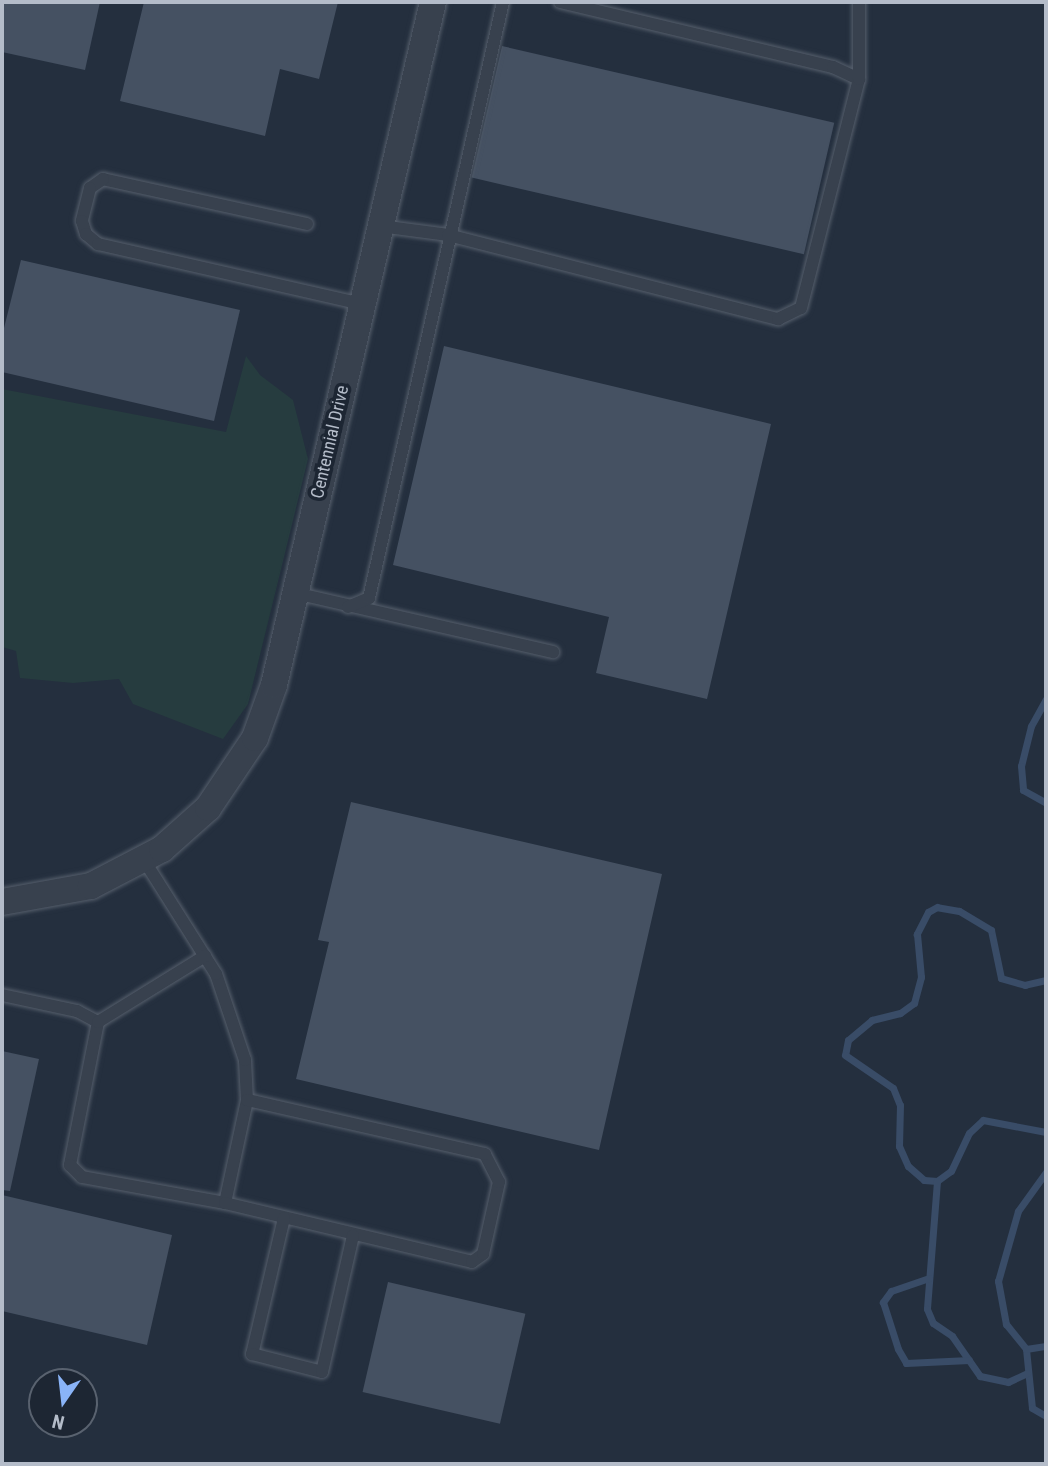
<!DOCTYPE html>
<style>
body{margin:0}
#map{position:relative;width:1048px;height:1466px;overflow:hidden;background:#242f3e;font-family:"Roboto Condensed",sans-serif}
div>[style]{position:absolute}
.green>*{inset:0;background:#263c3f}
.stream>*{height:7px;margin:-3.5px;padding:0 3.5px;transform-origin:3.5px;border-radius:3.5px;background:#394c67}
.building>*{inset:0;background:#455162;transform-origin:0 0}
.roads{filter:drop-shadow(0 0 2px #565f6c) drop-shadow(0 0 2px #565f6c)}
.service>*{height:12px;margin:-6px;padding:0 6px;transform-origin:6px;border-radius:6px;background:#38414e}
.minor>*{height:26px;margin:-13px;padding:0 13px;transform-origin:13px;border-radius:13px;background:#38414e}
span{translate:-50% -50%;white-space:nowrap;text-align:center;line-height:1.15;-webkit-text-stroke:7px #1d2633;paint-order:stroke}
.street-label{font-size:18px;color:#b4bcc9}
.frame{position:absolute;inset:0;border:4px solid #b4bcc9;pointer-events:none}
.north{position:absolute;left:28px;top:1368px;width:70px;height:70px;box-sizing:border-box;background:#1d2633;border:2px solid #59626f;border-radius:50%;rotate:194deg;font-size:19px;font-weight:700;line-height:28px;text-align:center;color:#b4bcc9}
.north::after{content:'';display:block;margin:auto;width:24px;height:32px;background:#8ab4f8;clip-path:polygon(50% 0,100% 100%,50% 72%,0 100%)}
</style>
<div id="map">
<div class="green">
<div style="clip-path:polygon(246px 356px,260px 375px,293px 400px,308px 459px,248px 704px,223px 739px,133px 704px,119px 679px,73px 683px,20px 678px,16px 651px,2px 647px,2px 389px,226px 432px)"></div>
</div>
<div class="stream">
<div style="left:1046px;top:699px;width:31px;rotate:119deg"></div>
<div style="left:1031px;top:726px;width:41px;rotate:104deg"></div>
<div style="left:1021px;top:766px;width:24px;rotate:85deg"></div>
<div style="left:1023px;top:790px;width:26px;rotate:29deg"></div>
<div style="left:1046px;top:980px;width:22px;rotate:167deg"></div>
<div style="left:1025px;top:985px;width:25px;rotate:-164deg"></div>
<div style="left:1001px;top:978px;width:49px;rotate:-101.8deg"></div>
<div style="left:991px;top:930px;width:37px;rotate:-149deg"></div>
<div style="left:959px;top:911px;width:22px;rotate:-170deg"></div>
<div style="left:937px;top:907px;width:10px;rotate:151deg"></div>
<div style="left:928px;top:912px;width:25px;rotate:117deg"></div>
<div style="left:917px;top:934px;width:43px;rotate:84.7deg"></div>
<div style="left:921px;top:977px;width:27px;rotate:105deg"></div>
<div style="left:914px;top:1003px;width:17px;rotate:144deg"></div>
<div style="left:900px;top:1013px;width:29px;rotate:166deg"></div>
<div style="left:872px;top:1020px;width:31px;rotate:140deg"></div>
<div style="left:848px;top:1040px;width:15px;rotate:101deg"></div>
<div style="left:845px;top:1055px;width:58px;rotate:34.5deg"></div>
<div style="left:893px;top:1088px;width:18px;rotate:68deg"></div>
<div style="left:900px;top:1105px;width:41px;rotate:91.4deg"></div>
<div style="left:899px;top:1146px;width:22px;rotate:66deg"></div>
<div style="left:908px;top:1166px;width:21px;rotate:41deg"></div>
<div style="left:924px;top:1180px;width:13px;rotate:4deg"></div>
<div style="left:937px;top:1181px;width:17px;rotate:-36deg"></div>
<div style="left:951px;top:1171px;width:42px;rotate:-64.7deg"></div>
<div style="left:969px;top:1133px;width:19px;rotate:-43deg"></div>
<div style="left:983px;top:1120px;width:64px;rotate:10.8deg"></div>
<div style="left:1046px;top:1172px;width:48px;rotate:125.7deg"></div>
<div style="left:1018px;top:1211px;width:73px;rotate:105.9deg"></div>
<div style="left:998px;top:1281px;width:44px;rotate:79.5deg"></div>
<div style="left:1006px;top:1324px;width:32px;rotate:51deg"></div>
<div style="left:1026px;top:1349px;width:59px;rotate:84.2deg"></div>
<div style="left:1032px;top:1408px;width:16px;rotate:30deg"></div>
<div style="left:937px;top:1181px;width:128px;rotate:94.5deg"></div>
<div style="left:927px;top:1309px;width:15px;rotate:67deg"></div>
<div style="left:933px;top:1323px;width:23px;rotate:34deg"></div>
<div style="left:952px;top:1336px;width:49px;rotate:55deg"></div>
<div style="left:980px;top:1376px;width:29px;rotate:12deg"></div>
<div style="left:1008px;top:1382px;width:21px;rotate:-25deg"></div>
<div style="left:929px;top:1278px;width:40px;rotate:161.1deg"></div>
<div style="left:891px;top:1291px;width:14px;rotate:126deg"></div>
<div style="left:883px;top:1302px;width:49px;rotate:72.3deg"></div>
<div style="left:898px;top:1349px;width:16px;rotate:60deg"></div>
<div style="left:906px;top:1363px;width:63px;rotate:-2.7deg"></div>
<div style="left:1026px;top:1349px;width:20px;rotate:-9deg"></div>
</div>
<div class="building">
<div style="clip-path:polygon(2px 2px,100px 2px,85px 70px,2px 52px)"></div>
<div style="clip-path:polygon(144px 2px,338px 2px,319px 79px,280px 69px,265px 136px,120px 101px)"></div>
<div style="left:502px;top:46px;width:341px;height:135px;rotate:13deg"></div>
<div style="clip-path:polygon(21px 260px,240px 310px,214px 421px,2px 372px,2px 336px)"></div>
<div style="clip-path:polygon(444px 346px,771px 424px,707px 699px,596px 673px,609px 617px,393px 565px)"></div>
<div style="clip-path:polygon(351px 802px,662px 874px,599px 1150px,296px 1079px,329px 942px,318px 940px)"></div>
<div style="clip-path:polygon(2px 1051px,39px 1059px,10px 1191px,2px 1190px)"></div>
<div style="clip-path:polygon(2px 1195px,172px 1235px,147px 1345px,2px 1311px)"></div>
<div style="left:388px;top:1282px;width:141px;height:113px;rotate:13deg"></div>
</div>
<div class="roads">
<div class="service">
<div style="left:560px;top:2px;width:281px;rotate:13.4deg"></div>
<div style="left:833px;top:67px;width:29px;rotate:25deg"></div>
<div style="left:307px;top:224px;width:209px;rotate:-167.6deg"></div>
<div style="left:103px;top:179px;width:16px;rotate:145deg"></div>
<div style="left:90px;top:188px;width:34px;rotate:104deg"></div>
<div style="left:82px;top:221px;width:14px;rotate:73deg"></div>
<div style="left:86px;top:234px;width:16px;rotate:40deg"></div>
<div style="left:98px;top:244px;width:271px;rotate:12.8deg"></div>
<div style="left:380px;top:226px;width:69px;rotate:7.5deg"></div>
<div style="left:448px;top:235px;width:341px;rotate:14.3deg"></div>
<div style="left:778px;top:319px;width:25px;rotate:-26deg"></div>
<div style="left:801px;top:308px;width:236px;rotate:-75.8deg"></div>
<div style="left:859px;top:79px;width:77px;rotate:-90deg"></div>
<div style="left:295px;top:593px;width:265px;rotate:12.9deg"></div>
<div style="left:348px;top:607px;width:23px;rotate:-23deg"></div>
<div style="left:369px;top:598px;width:611px;rotate:-77.33deg"></div>
<div style="left:2px;top:995px;width:77px;rotate:12deg"></div>
<div style="left:77px;top:1011px;width:24px;rotate:28deg"></div>
<div style="left:98px;top:1022px;width:146px;rotate:101.1deg"></div>
<div style="left:70px;top:1165px;width:17px;rotate:45deg"></div>
<div style="left:82px;top:1177px;width:145px;rotate:10.3deg"></div>
<div style="left:225px;top:1203px;width:105px;rotate:-77.9deg"></div>
<div style="left:247px;top:1100px;width:40px;rotate:-92.9deg"></div>
<div style="left:245px;top:1060px;width:91px;rotate:-108.6deg"></div>
<div style="left:216px;top:974px;width:135px;rotate:-122.3deg"></div>
<div style="left:98px;top:1022px;width:126px;rotate:-31.7deg"></div>
<div style="left:225px;top:1203px;width:254px;rotate:13.4deg"></div>
<div style="left:472px;top:1262px;width:14px;rotate:-36deg"></div>
<div style="left:483px;top:1254px;width:74px;rotate:-77.5deg"></div>
<div style="left:499px;top:1182px;width:31px;rotate:-117deg"></div>
<div style="left:485px;top:1154px;width:244px;rotate:-167.2deg"></div>
<div style="left:284px;top:1218px;width:140px;rotate:103.2deg"></div>
<div style="left:252px;top:1354px;width:72px;rotate:14.4deg"></div>
<div style="left:322px;top:1372px;width:140px;rotate:-77.2deg"></div>
</div>
<div class="minor">
<div style="left:2px;top:902px;width:90px;rotate:-10.2deg"></div>
<div style="left:91px;top:886px;width:80px;rotate:-27.5deg"></div>
<div style="left:162px;top:849px;width:62px;rotate:-41.7deg"></div>
<div style="left:208px;top:808px;width:84px;rotate:-56.1deg"></div>
<div style="left:255px;top:738px;width:56px;rotate:-70.3deg"></div>
<div style="left:274px;top:685px;width:701px;rotate:-76.9deg"></div>
</div>
</div>
<div class="street-label">
<span style="left:330px;top:442px;rotate:-77deg">Centennial Drive</span>
</div>
<div class="frame"></div>
<div class="north">N</div>
</div>
